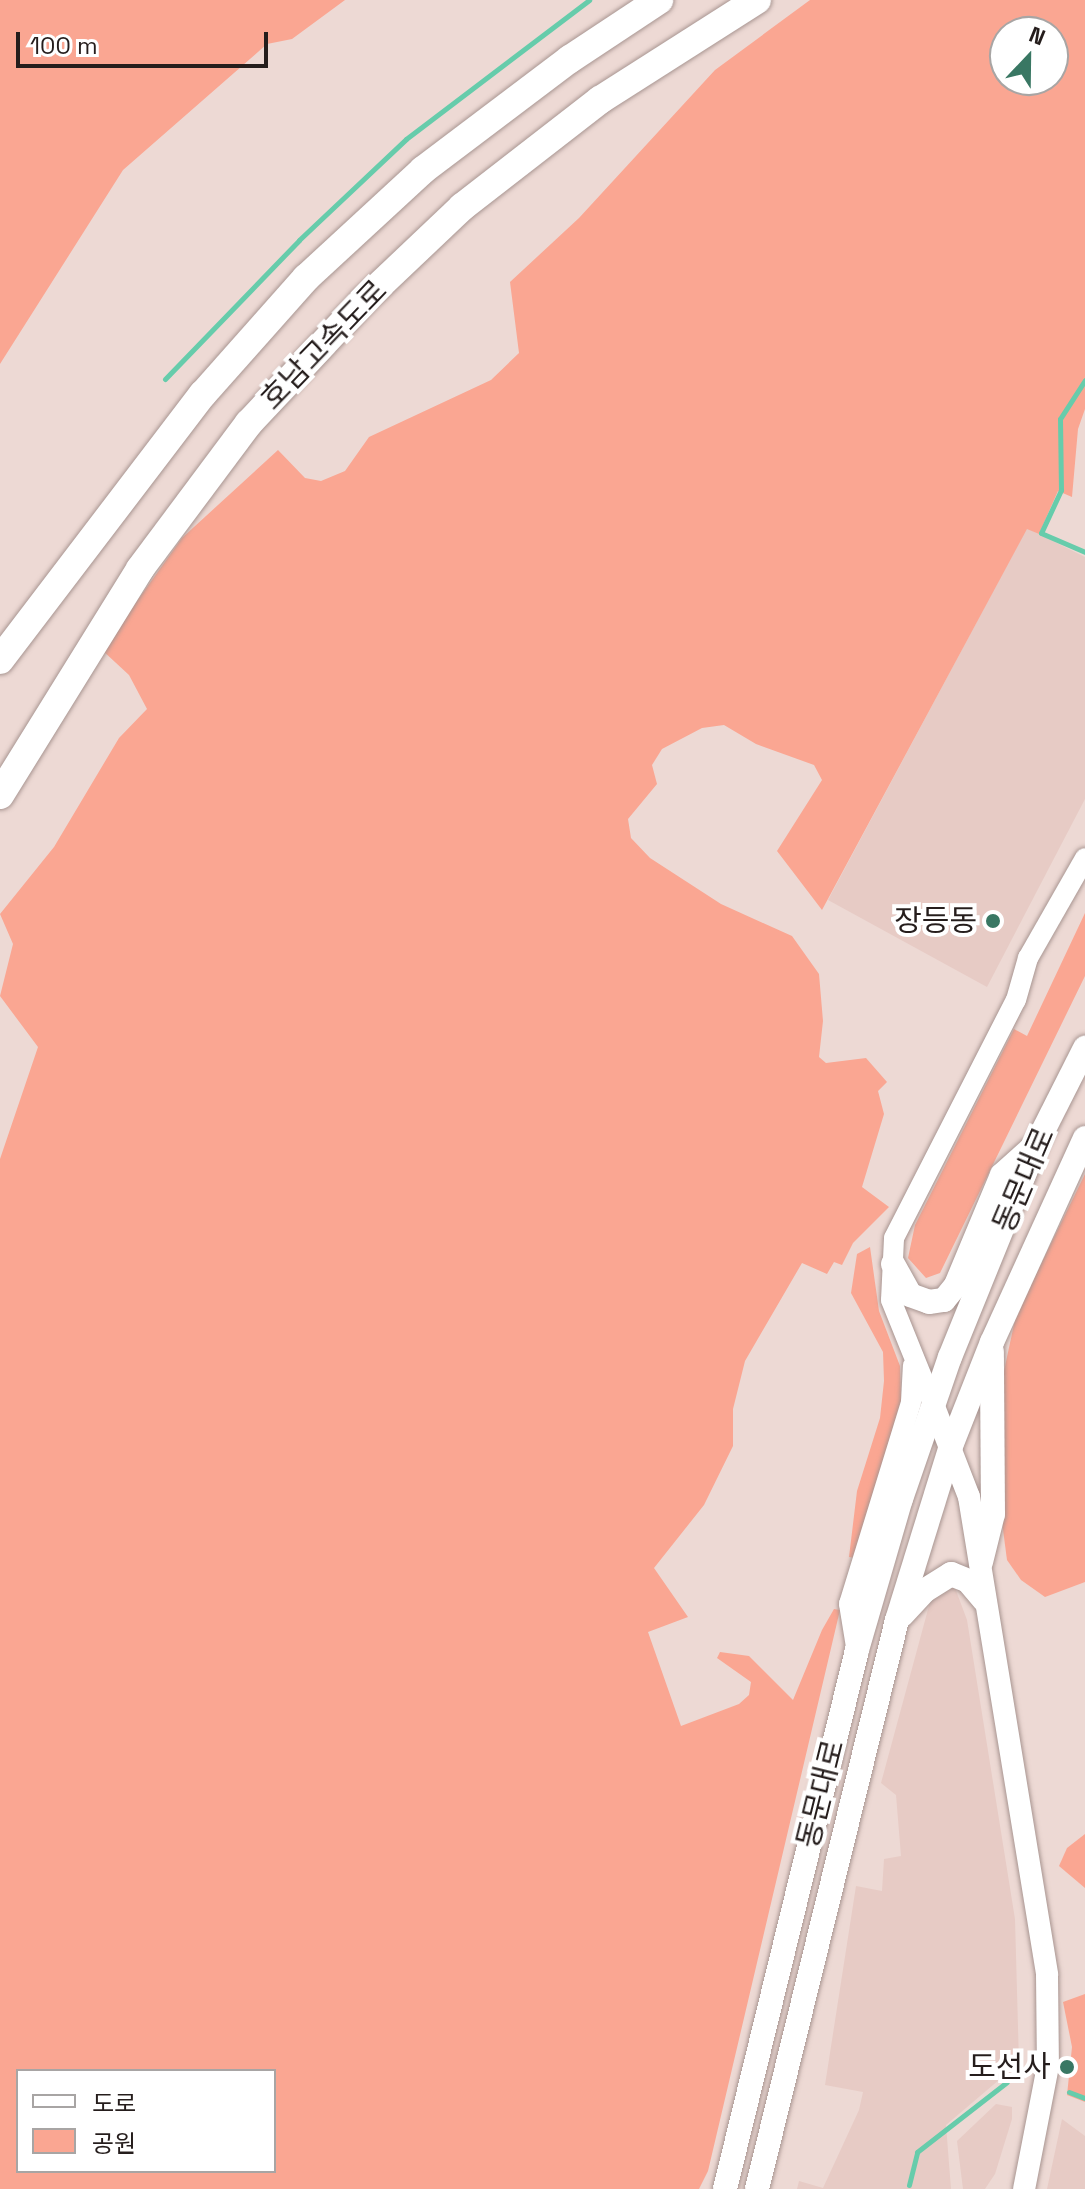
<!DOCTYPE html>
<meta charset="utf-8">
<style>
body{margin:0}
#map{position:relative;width:1085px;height:2189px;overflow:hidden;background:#edd9d4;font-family:"Space Grotesk","Noto Sans KR",sans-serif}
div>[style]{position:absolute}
.built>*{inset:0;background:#e7cbc5}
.green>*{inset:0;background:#faa692}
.stream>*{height:5px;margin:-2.5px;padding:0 2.5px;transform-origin:2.5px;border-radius:2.5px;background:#66ccab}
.roads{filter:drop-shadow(0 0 2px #a89591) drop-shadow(0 0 2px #a89591)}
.tertiary>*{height:20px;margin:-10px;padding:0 10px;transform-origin:10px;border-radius:10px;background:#fff}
.secondary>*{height:22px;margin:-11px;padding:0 11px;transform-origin:11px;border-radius:11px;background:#fff}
.primary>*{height:24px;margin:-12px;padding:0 12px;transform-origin:12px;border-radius:12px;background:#fff}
.motorway>*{height:28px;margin:-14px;padding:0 14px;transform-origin:14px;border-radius:14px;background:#fff}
.dots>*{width:22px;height:22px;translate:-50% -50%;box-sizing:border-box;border:4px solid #fff;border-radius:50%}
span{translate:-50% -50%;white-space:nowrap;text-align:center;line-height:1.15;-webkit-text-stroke:8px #fff;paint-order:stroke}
.street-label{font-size:30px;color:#251d1c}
.poi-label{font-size:30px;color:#251d1c}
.right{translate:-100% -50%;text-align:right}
.legend{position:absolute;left:16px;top:2069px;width:260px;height:104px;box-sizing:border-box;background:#fff;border:2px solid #a8a5a4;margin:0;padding:10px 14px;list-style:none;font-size:24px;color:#251d1c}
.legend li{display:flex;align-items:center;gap:16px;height:40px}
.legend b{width:40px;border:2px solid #a8a5a4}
.north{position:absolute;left:989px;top:16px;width:80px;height:80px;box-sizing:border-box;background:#fff;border:2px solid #a8a5a4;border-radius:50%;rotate:22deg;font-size:22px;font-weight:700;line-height:32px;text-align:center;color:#251d1c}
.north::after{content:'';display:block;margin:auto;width:28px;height:36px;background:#397763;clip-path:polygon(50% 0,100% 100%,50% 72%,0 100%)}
.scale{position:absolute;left:16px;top:32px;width:252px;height:36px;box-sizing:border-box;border:4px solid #251d1c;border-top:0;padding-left:10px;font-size:24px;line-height:28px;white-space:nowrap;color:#251d1c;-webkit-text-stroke:6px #fff;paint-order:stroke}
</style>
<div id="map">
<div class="built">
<div style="clip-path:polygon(1027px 528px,1085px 557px,1085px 799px,987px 987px,828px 900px)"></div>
<div style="clip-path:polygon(954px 1585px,967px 1620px,1015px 1919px,1019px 2063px,946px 2125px,951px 2189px,797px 2189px,799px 2181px,823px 2188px,859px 2110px,863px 2092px,825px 2085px,856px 1886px,882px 1891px,884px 1859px,901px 1856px,896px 1795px,881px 1783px,930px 1602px,935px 1591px)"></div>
<div style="clip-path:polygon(996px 2104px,1012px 2107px,1012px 2119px,995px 2174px,985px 2189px,963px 2189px,957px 2141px)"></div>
<div style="clip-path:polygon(1062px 2119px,1085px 2136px,1085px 2189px,1047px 2189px)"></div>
</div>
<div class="green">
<div style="clip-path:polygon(0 0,345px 0,292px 39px,267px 44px,123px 170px,0 364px)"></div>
<div style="clip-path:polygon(evenodd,810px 0,1085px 0,1085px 409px,1078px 429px,1072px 497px,1058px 491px,1039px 534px,1027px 529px,822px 910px,777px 851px,822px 780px,814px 765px,756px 744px,724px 725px,702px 728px,662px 749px,652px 765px,657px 784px,628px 819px,631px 838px,650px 858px,721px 904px,792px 936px,819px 974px,823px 1021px,819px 1057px,826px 1063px,866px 1058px,887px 1082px,878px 1091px,884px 1114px,862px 1187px,889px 1207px,853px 1243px,842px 1265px,834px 1262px,827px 1274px,802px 1263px,745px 1361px,733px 1409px,733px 1446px,704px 1505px,654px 1568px,688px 1617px,648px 1632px,681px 1726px,739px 1704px,749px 1695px,751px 1682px,717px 1658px,720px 1652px,749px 1656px,793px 1700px,822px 1630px,834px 1609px,840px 1610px,708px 2171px,699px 2189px,0 2189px,0 1159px,38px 1047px,0 996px,13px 944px,0 914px,54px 847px,119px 738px,147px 709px,129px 675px,102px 650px,182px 538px,278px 450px,305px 478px,321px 481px,345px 471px,369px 437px,491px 380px,519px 353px,510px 282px,579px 218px,715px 70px,810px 0,1005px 32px,1053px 32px,1053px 80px,1005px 80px,1005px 32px,810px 0,18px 2071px,274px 2071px,274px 2171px,18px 2171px,18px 2071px)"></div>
<div style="clip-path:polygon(1085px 913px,1085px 976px,940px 1273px,926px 1278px,908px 1258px,915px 1225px,1014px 1029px,1027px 1036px)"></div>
<div style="clip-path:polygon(1085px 1174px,1085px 1582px,1045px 1597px,1021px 1580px,1007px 1560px,994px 1461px,1001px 1385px,1016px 1315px)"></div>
<div style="clip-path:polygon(870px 1247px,879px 1311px,900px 1366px,901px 1400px,855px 1558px,849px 1557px,857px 1491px,880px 1418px,884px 1381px,883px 1352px,851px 1293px,857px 1254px)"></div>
<div style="clip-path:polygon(1085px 1834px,1085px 1888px,1059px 1866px,1067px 1848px)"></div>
<div style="clip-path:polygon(1085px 1994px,1085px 2102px,1067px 2095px,1072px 2047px,1063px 2002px)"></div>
</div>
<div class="stream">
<div style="left:165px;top:379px;width:193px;rotate:-46deg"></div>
<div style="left:299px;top:240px;width:147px;rotate:-43.3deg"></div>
<div style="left:406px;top:139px;width:230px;rotate:-37.2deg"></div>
<div style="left:1085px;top:380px;width:46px;rotate:122.7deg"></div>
<div style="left:1060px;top:419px;width:71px;rotate:89.2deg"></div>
<div style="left:1061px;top:490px;width:47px;rotate:114.9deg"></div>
<div style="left:1041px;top:533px;width:48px;rotate:23.4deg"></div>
<div style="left:1069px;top:2092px;width:17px;rotate:21deg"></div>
<div style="left:909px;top:2185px;width:34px;rotate:-76deg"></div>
<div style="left:917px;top:2152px;width:114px;rotate:-37.9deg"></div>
</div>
<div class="roads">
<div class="tertiary">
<div style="left:933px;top:1404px;width:112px;rotate:-112deg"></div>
<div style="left:891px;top:1300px;width:62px;rotate:-87.2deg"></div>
<div style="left:894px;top:1238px;width:267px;rotate:-62.9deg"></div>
<div style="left:1016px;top:1000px;width:44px;rotate:-74.1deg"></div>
<div style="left:1028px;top:958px;width:115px;rotate:-60.3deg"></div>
<div style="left:856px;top:1647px;width:44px;rotate:-99.2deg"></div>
<div style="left:849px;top:1604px;width:211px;rotate:-72.9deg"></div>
<div style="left:911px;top:1402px;width:36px;rotate:-87deg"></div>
</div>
<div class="secondary">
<div style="left:933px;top:1404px;width:100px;rotate:68.8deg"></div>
<div style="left:969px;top:1497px;width:484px;rotate:80.7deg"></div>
<div style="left:1047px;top:1975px;width:91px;rotate:89.4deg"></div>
<div style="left:1048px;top:2066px;width:125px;rotate:101deg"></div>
</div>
<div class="primary">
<div style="left:893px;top:1264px;width:35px;rotate:61deg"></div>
<div style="left:910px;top:1295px;width:20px;rotate:20deg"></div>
<div style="left:929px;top:1302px;width:15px;rotate:-8deg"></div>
<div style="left:944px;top:1300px;width:19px;rotate:-51deg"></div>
<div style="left:956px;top:1285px;width:119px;rotate:-67.3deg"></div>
<div style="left:1002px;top:1175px;width:39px;rotate:-42deg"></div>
<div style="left:981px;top:1562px;width:49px;rotate:-76deg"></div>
<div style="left:993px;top:1514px;width:162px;rotate:-90.4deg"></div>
<div style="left:902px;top:1615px;width:33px;rotate:-47deg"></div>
<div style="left:924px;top:1591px;width:32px;rotate:-32deg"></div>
<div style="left:951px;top:1574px;width:18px;rotate:22deg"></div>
<div style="left:968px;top:1581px;width:25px;rotate:50deg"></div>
<div style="left:725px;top:2189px;width:555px;rotate:-76.24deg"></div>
<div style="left:857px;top:1650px;width:157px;rotate:-73.8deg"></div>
<div style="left:901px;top:1499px;width:150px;rotate:-71deg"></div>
<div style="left:950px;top:1357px;width:229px;rotate:-67.9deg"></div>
<div style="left:1036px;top:1145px;width:109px;rotate:-63.2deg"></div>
<div style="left:757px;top:2189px;width:586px;rotate:-76.18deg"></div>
<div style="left:897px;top:1620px;width:182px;rotate:-72.8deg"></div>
<div style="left:951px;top:1446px;width:112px;rotate:-68.5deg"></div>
<div style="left:992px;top:1342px;width:224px;rotate:-65.5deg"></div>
</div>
<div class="motorway">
<div style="left:0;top:660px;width:335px;rotate:-52.7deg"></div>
<div style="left:203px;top:394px;width:155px;rotate:-48.4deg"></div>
<div style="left:306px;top:278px;width:159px;rotate:-42.7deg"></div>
<div style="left:423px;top:170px;width:184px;rotate:-37.1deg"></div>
<div style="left:570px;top:59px;width:107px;rotate:-33.5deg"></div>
<div style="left:0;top:795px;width:266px;rotate:-58.2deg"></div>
<div style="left:140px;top:569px;width:182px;rotate:-53.3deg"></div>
<div style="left:249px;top:423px;width:167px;rotate:-46.9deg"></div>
<div style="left:363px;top:301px;width:137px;rotate:-43.5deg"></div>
<div style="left:462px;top:207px;width:175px;rotate:-37.8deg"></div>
<div style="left:600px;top:100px;width:186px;rotate:-32.5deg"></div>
</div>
</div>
<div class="dots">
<div style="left:993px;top:921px;background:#397763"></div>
<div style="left:1067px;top:2067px;background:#397763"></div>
</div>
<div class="street-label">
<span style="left:324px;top:345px;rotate:-46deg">호남고속도로</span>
<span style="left:1024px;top:1180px;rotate:-67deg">동문대로</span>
<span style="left:821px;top:1794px;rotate:-76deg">동문대로</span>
</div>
<div class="poi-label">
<span class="right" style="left:977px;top:921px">장등동</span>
<span class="right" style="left:1051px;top:2067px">도선사</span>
</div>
<ul class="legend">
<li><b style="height:10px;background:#fff"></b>도로</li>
<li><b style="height:22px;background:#faa692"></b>공원</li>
</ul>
<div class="north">N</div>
<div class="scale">100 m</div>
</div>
